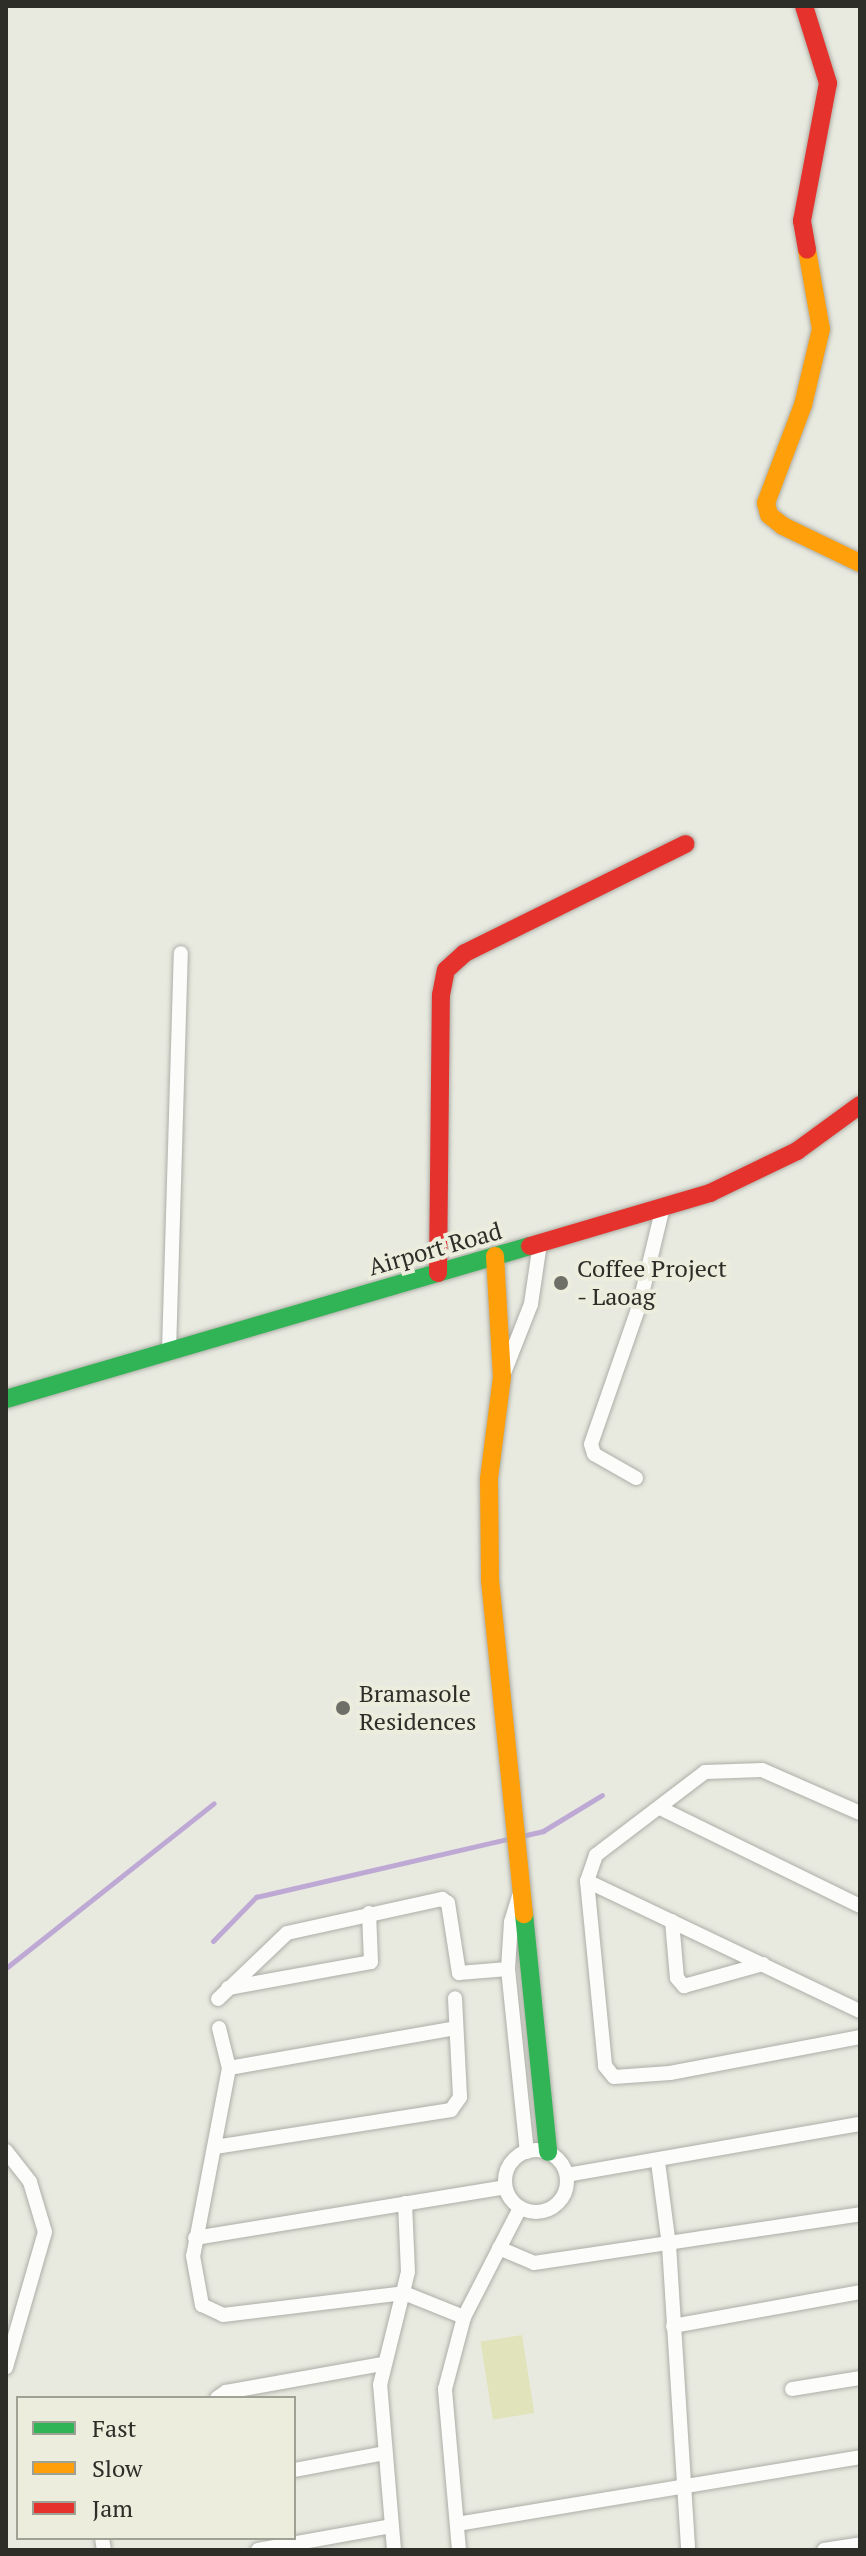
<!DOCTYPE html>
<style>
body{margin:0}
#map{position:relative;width:866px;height:2556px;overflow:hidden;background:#e8eae0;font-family:"PT Serif",serif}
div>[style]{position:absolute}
.green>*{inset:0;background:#e1e3ba;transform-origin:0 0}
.stream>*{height:5px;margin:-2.5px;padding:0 2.5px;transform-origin:2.5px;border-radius:2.5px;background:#bea9d5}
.roads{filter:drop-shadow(0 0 2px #adaea7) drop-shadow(0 0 2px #adaea7)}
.street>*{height:14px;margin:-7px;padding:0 7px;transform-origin:7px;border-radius:7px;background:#fcfcfa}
.street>.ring{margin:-7px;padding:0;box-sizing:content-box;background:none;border:14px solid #fcfcfa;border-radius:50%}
.fast>*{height:18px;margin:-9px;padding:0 9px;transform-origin:9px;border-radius:9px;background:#30b455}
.slow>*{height:18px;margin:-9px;padding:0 9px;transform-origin:9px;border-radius:9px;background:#ff9f0a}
.jam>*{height:18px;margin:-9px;padding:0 9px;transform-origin:9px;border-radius:9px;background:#e5322d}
.dots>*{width:22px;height:22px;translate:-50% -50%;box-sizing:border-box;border:4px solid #eceddd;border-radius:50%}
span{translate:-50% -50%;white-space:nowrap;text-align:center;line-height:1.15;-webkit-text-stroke:8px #eceddd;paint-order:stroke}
.street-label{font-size:24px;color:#2d2e28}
.poi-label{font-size:24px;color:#2d2e28}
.left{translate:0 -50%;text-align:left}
.frame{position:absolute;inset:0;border:8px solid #2d2e28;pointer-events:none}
.legend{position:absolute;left:16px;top:2396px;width:280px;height:144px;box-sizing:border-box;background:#eceddd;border:2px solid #a0a195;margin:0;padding:10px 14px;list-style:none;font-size:24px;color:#2d2e28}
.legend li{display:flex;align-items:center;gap:16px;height:40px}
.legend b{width:40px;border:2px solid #a0a195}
</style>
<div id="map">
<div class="green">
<div style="left:522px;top:2335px;width:79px;height:42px;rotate:81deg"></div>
</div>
<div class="stream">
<div style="left:522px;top:1836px;width:22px;rotate:-13deg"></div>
<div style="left:543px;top:1831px;width:69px;rotate:-31.4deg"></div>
<div style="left:213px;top:1941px;width:62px;rotate:-45.7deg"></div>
<div style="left:256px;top:1897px;width:263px;rotate:-13deg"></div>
<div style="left:6px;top:1968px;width:265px;rotate:-38.4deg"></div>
</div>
<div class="roads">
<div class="street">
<div style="left:169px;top:1351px;width:398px;rotate:-88.3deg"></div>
<div style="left:504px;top:1373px;width:74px;rotate:-68.6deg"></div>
<div style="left:531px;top:1304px;width:62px;rotate:-81.6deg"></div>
<div style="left:636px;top:1478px;width:48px;rotate:-150.3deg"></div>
<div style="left:594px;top:1454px;width:10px;rotate:-107deg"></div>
<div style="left:591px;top:1444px;width:146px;rotate:-70.8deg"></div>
<div style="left:639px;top:1306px;width:102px;rotate:-76.4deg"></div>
<div style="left:662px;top:1809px;width:220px;rotate:26.1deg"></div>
<div style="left:860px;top:1813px;width:107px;rotate:-156.3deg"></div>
<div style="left:762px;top:1770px;width:57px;rotate:178deg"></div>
<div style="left:705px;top:1772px;width:137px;rotate:142.7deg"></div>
<div style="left:596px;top:1855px;width:28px;rotate:109deg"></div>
<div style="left:587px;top:1881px;width:186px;rotate:84.4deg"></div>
<div style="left:605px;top:2066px;width:14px;rotate:51deg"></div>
<div style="left:614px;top:2077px;width:56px;rotate:-4.1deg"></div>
<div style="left:670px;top:2073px;width:193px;rotate:-10.7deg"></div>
<div style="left:587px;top:1881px;width:302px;rotate:25.5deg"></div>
<div style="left:519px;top:1896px;width:27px;rotate:107deg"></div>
<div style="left:511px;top:1922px;width:47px;rotate:93.7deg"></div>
<div style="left:508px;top:1969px;width:184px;rotate:84.1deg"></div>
<div style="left:672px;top:1921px;width:57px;rotate:85deg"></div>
<div style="left:677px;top:1978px;width:11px;rotate:49deg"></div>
<div style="left:684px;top:1986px;width:82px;rotate:-15.6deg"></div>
<div style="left:228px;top:1988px;width:145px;rotate:-10.3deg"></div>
<div style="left:371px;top:1962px;width:49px;rotate:-92.3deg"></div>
<div style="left:218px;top:1999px;width:95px;rotate:-43.7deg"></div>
<div style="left:287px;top:1933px;width:159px;rotate:-12.4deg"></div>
<div style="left:442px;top:1899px;width:7px;rotate:34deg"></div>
<div style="left:448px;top:1903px;width:71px;rotate:81.1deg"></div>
<div style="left:459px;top:1973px;width:49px;rotate:-4.7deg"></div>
<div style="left:219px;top:2028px;width:41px;rotate:76deg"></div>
<div style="left:229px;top:2068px;width:191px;rotate:100.8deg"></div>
<div style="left:193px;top:2256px;width:50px;rotate:79.6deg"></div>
<div style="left:202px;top:2305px;width:23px;rotate:25deg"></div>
<div style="left:223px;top:2315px;width:182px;rotate:-6.9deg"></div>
<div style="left:404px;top:2293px;width:65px;rotate:21.8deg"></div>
<div style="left:229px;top:2068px;width:230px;rotate:-10deg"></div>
<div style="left:215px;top:2147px;width:239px;rotate:-8.9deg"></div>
<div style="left:451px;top:2110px;width:16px;rotate:-55deg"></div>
<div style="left:460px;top:2097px;width:99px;rotate:-92.9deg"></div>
<div class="ring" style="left:505px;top:2150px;width:48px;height:48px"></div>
<div style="left:6px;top:2151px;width:39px;rotate:52deg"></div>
<div style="left:30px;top:2182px;width:52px;rotate:73.3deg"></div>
<div style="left:45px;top:2232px;width:141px;rotate:106.1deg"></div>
<div style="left:658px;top:2162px;width:84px;rotate:82.5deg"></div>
<div style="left:669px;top:2245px;width:306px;rotate:86.4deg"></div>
<div style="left:567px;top:2175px;width:297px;rotate:-9.9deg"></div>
<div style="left:195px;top:2238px;width:314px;rotate:-9.3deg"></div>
<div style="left:499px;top:2248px;width:38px;rotate:23deg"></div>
<div style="left:534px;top:2263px;width:330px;rotate:-8.5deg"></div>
<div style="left:673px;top:2326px;width:190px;rotate:-10.3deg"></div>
<div style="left:792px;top:2389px;width:69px;rotate:-9.2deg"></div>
<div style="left:217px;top:2398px;width:11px;rotate:-34deg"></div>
<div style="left:226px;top:2392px;width:158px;rotate:-10.2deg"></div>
<div style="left:294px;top:2470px;width:93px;rotate:-10.6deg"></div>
<div style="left:457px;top:2524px;width:409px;rotate:-9.4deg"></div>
<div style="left:102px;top:2538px;width:12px;rotate:81deg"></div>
<div style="left:258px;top:2550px;width:135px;rotate:-10.2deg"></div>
<div style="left:394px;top:2550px;width:166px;rotate:-94.8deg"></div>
<div style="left:380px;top:2385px;width:116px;rotate:-76.1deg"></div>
<div style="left:408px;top:2272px;width:69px;rotate:-92.5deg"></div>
<div style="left:459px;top:2550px;width:162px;rotate:-95deg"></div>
<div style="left:445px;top:2389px;width:74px;rotate:-75.2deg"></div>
<div style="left:464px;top:2317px;width:123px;rotate:-62.8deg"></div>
<div style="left:824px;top:2550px;width:36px;rotate:-9deg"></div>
</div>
<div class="fast">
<div style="left:6px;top:1399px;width:546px;rotate:-16.28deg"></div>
<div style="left:524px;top:1914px;width:239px;rotate:84.2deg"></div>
</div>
<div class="slow">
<div style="left:807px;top:250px;width:80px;rotate:80deg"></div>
<div style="left:821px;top:329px;width:78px;rotate:103.3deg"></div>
<div style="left:803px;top:405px;width:105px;rotate:110.7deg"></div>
<div style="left:766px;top:503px;width:12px;rotate:76deg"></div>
<div style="left:769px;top:515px;width:18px;rotate:38deg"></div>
<div style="left:783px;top:526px;width:85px;rotate:25.7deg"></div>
<div style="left:495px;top:1256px;width:121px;rotate:86.7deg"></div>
<div style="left:502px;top:1377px;width:103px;rotate:97.3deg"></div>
<div style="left:489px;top:1479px;width:101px;rotate:89.4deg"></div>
<div style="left:490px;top:1580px;width:336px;rotate:84.2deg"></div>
</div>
<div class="jam">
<div style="left:804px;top:6px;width:81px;rotate:72.7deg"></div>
<div style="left:828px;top:83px;width:140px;rotate:100.7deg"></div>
<div style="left:802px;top:221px;width:29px;rotate:80deg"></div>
<div style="left:530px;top:1246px;width:188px;rotate:-16.4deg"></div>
<div style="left:710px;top:1193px;width:97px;rotate:-25.8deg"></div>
<div style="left:797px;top:1151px;width:78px;rotate:-36.1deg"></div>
<div style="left:438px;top:1273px;width:278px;rotate:-89.4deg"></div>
<div style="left:441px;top:995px;width:25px;rotate:-79deg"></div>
<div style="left:446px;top:970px;width:25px;rotate:-42deg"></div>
<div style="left:465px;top:953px;width:246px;rotate:-26.3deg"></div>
</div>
</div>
<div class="dots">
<div style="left:561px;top:1283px;background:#6e7068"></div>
<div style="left:343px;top:1708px;background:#6e7068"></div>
</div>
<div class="street-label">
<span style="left:435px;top:1249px;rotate:-16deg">Airport Road</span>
</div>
<div class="poi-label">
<span class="left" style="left:577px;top:1283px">Coffee Project<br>- Laoag</span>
<span class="left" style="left:359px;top:1708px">Bramasole<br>Residences</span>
</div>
<div class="frame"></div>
<ul class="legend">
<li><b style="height:10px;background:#30b455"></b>Fast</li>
<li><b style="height:10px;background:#ff9f0a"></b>Slow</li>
<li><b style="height:10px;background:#e5322d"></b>Jam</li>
</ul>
</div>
